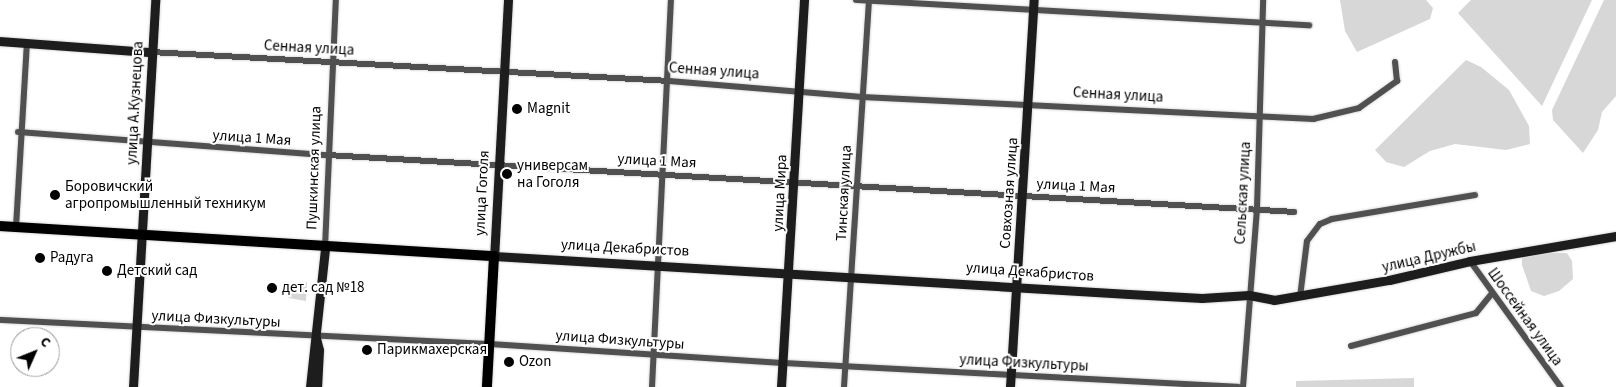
<!DOCTYPE html>
<meta charset="utf-8">
<style>
body{margin:0}
#map{position:relative;width:1616px;height:387px;overflow:hidden;background:#fff;font-family:"Source Sans 3",sans-serif}
div>[style]{position:absolute}
.green>*{inset:0;background:#d7d7d7}
.roads{filter:drop-shadow(0 0 1px #dbdbdb) drop-shadow(0 0 1px #dbdbdb)}
.street>*{height:6px;margin:-3px;padding:0 3px;transform-origin:3px;border-radius:3px;background:#505050}
.secondary>*{height:9px;margin:-4.5px;padding:0 4.5px;transform-origin:4.5px;border-radius:4.5px;background:#1d1d1d}
.primary>*{height:10px;margin:-5px;padding:0 5px;transform-origin:5px;border-radius:5px;background:#000}
.dots>*{width:14px;height:14px;translate:-50% -50%;box-sizing:border-box;border:2px solid #fff;border-radius:50%}
span{translate:-50% -50%;white-space:nowrap;text-align:center;line-height:1.15;-webkit-text-stroke:4px #fff;paint-order:stroke}
.street-label{font-size:15px;color:#000}
.poi-label{font-size:15px;color:#000}
.left{translate:0 -50%;text-align:left}
.north{position:absolute;left:10px;top:327px;width:50px;height:50px;box-sizing:border-box;background:#fff;border:1px solid #999;border-radius:50%;rotate:46deg;font-size:14px;font-weight:700;line-height:20px;text-align:center;color:#000}
.north::after{content:'';display:block;margin:auto;width:18px;height:22px;background:#000;clip-path:polygon(50% 0,100% 100%,50% 72%,0 100%)}
</style>
<div id="map">
<div class="green">
<div style="clip-path:polygon(1340px 0,1426px 0,1433px 8px,1430px 19px,1357px 52px,1345px 31px)"></div>
<div style="clip-path:polygon(1471px 0,1592px 0,1542px 106px,1458px 13px)"></div>
<div style="clip-path:polygon(1604px 0,1616px 0,1616px 96px,1602px 112px,1598px 130px,1583px 153px,1553px 120px,1552px 110px)"></div>
<div style="clip-path:polygon(1466px 60px,1481px 67px,1509px 90px,1529px 126px,1530px 144px,1506px 150px,1455px 144px,1430px 151px,1404px 167px,1386px 162px,1375px 150px)"></div>
<div style="clip-path:polygon(1540px 253px,1567px 253px,1572px 261px,1573px 279px,1559px 291px,1544px 296px,1531px 291px,1522px 265px,1522px 257px)"></div>
<div style="clip-path:polygon(307px 282px,306px 301px,289px 298px,293px 283px)"></div>
<div style="clip-path:polygon(1414px 378px,1414px 387px,1296px 387px,1296px 381px)"></div>
</div>
<div class="roads">
<div class="street">
<div style="left:856px;top:0;width:454px;rotate:3.2deg"></div>
<div style="left:151px;top:52px;width:519px;rotate:3.2deg"></div>
<div style="left:669px;top:81px;width:194px;rotate:4.7deg"></div>
<div style="left:862px;top:97px;width:452px;rotate:2.8deg"></div>
<div style="left:1313px;top:119px;width:47px;rotate:-13.4deg"></div>
<div style="left:1359px;top:108px;width:47px;rotate:-35.4deg"></div>
<div style="left:1397px;top:81px;width:19px;rotate:-96deg"></div>
<div style="left:18px;top:132px;width:310px;rotate:4.3deg"></div>
<div style="left:327px;top:155px;width:969px;rotate:3.37deg"></div>
<div style="left:16px;top:227px;width:184px;rotate:-86.6deg"></div>
<div style="left:325px;top:248px;width:248px;rotate:-87.5deg"></div>
<div style="left:1470px;top:261px;width:155px;rotate:54.2deg"></div>
<div style="left:1300px;top:297px;width:56px;rotate:-82.9deg"></div>
<div style="left:1307px;top:241px;width:21px;rotate:-53deg"></div>
<div style="left:1320px;top:224px;width:13px;rotate:-23deg"></div>
<div style="left:1332px;top:219px;width:145px;rotate:-9.5deg"></div>
<div style="left:0;top:320px;width:491px;rotate:2.8deg"></div>
<div style="left:490px;top:344px;width:293px;rotate:3.7deg"></div>
<div style="left:782px;top:363px;width:457px;rotate:3deg"></div>
<div style="left:1351px;top:346px;width:129px;rotate:-14.8deg"></div>
<div style="left:1476px;top:313px;width:26px;rotate:-51deg"></div>
<div style="left:652px;top:387px;width:387px;rotate:-87.2deg"></div>
<div style="left:844px;top:387px;width:388px;rotate:-86.3deg"></div>
<div style="left:1243px;top:387px;width:180px;rotate:-85.5deg"></div>
<div style="left:1257px;top:208px;width:208px;rotate:-88.3deg"></div>
</div>
<div class="secondary">
<div style="left:508px;top:0;width:256px;rotate:93.1deg"></div>
<div style="left:494px;top:256px;width:636px;rotate:3.42deg"></div>
<div style="left:1129px;top:294px;width:73px;rotate:3.1deg"></div>
<div style="left:1202px;top:298px;width:47px;rotate:-3.7deg"></div>
<div style="left:1249px;top:295px;width:25px;rotate:11deg"></div>
<div style="left:1274px;top:300px;width:117px;rotate:-9.9deg"></div>
<div style="left:1389px;top:280px;width:83px;rotate:-13.2deg"></div>
<div style="left:1470px;top:261px;width:148px;rotate:-9.7deg"></div>
<div style="left:0;top:41px;width:151px;rotate:4.2deg"></div>
<div style="left:316px;top:338px;width:12px;rotate:76deg"></div>
<div style="left:319px;top:350px;width:37px;rotate:93deg"></div>
<div style="left:133px;top:387px;width:388px;rotate:-86.7deg"></div>
<div style="left:310px;top:387px;width:140px;rotate:-83.8deg"></div>
<div style="left:781px;top:387px;width:388px;rotate:-86.6deg"></div>
<div style="left:1010px;top:387px;width:388px;rotate:-86.5deg"></div>
</div>
<div class="primary">
<div style="left:0;top:226px;width:495px;rotate:3.5deg"></div>
<div style="left:494px;top:256px;width:131px;rotate:93.1deg"></div>
</div>
</div>
<div class="dots">
<div style="left:517px;top:109px;background:#000"></div>
<div style="left:507px;top:174px;background:#000"></div>
<div style="left:55px;top:195px;background:#000"></div>
<div style="left:40px;top:258px;background:#000"></div>
<div style="left:107px;top:271px;background:#000"></div>
<div style="left:272px;top:288px;background:#000"></div>
<div style="left:367px;top:350px;background:#000"></div>
<div style="left:509px;top:362px;background:#000"></div>
</div>
<div class="street-label">
<span style="left:309px;top:48px;rotate:3deg">Сенная улица</span>
<span style="left:714px;top:71px;rotate:4deg">Сенная улица</span>
<span style="left:1118px;top:95px;rotate:3deg">Сенная улица</span>
<span style="left:135px;top:103px;rotate:-87deg">улица А.Кузнецова</span>
<span style="left:252px;top:138px;rotate:4deg">улица 1 Мая</span>
<span style="left:657px;top:161px;rotate:3deg">улица 1 Мая</span>
<span style="left:314px;top:168px;rotate:-88deg">Пушкинская улица</span>
<span style="left:1076px;top:186px;rotate:3deg">улица 1 Мая</span>
<span style="left:482px;top:193px;rotate:-87deg">улица Гоголя</span>
<span style="left:780px;top:193px;rotate:-87deg">улица Мира</span>
<span style="left:844px;top:193px;rotate:-87deg">Тинская улица</span>
<span style="left:1009px;top:193px;rotate:-86deg">Совхозная улица</span>
<span style="left:1243px;top:193px;rotate:-87deg">Сельская улица</span>
<span style="left:625px;top:248px;rotate:3deg">улица Декабристов</span>
<span style="left:1429px;top:257px;rotate:-13deg">улица Дружбы</span>
<span style="left:1030px;top:272px;rotate:4deg">улица Декабристов</span>
<span style="left:1525px;top:317px;rotate:54deg">Шоссейная улица</span>
<span style="left:216px;top:319px;rotate:3deg">улица Физкультуры</span>
<span style="left:620px;top:340px;rotate:4deg">улица Физкультуры</span>
<span style="left:1024px;top:363px;rotate:3deg">улица Физкультуры</span>
</div>
<div class="poi-label">
<span class="left" style="left:527px;top:109px">Magnit</span>
<span class="left" style="left:517px;top:174px">универсам<br>на Гоголя</span>
<span class="left" style="left:65px;top:195px">Боровичский<br>агропромышленный техникум</span>
<span class="left" style="left:50px;top:258px">Радуга</span>
<span class="left" style="left:117px;top:271px">Детский сад</span>
<span class="left" style="left:282px;top:288px">дет. сад №18</span>
<span class="left" style="left:377px;top:350px">Парикмахерская</span>
<span class="left" style="left:519px;top:362px">Ozon</span>
</div>
<div class="north">С</div>
</div>
